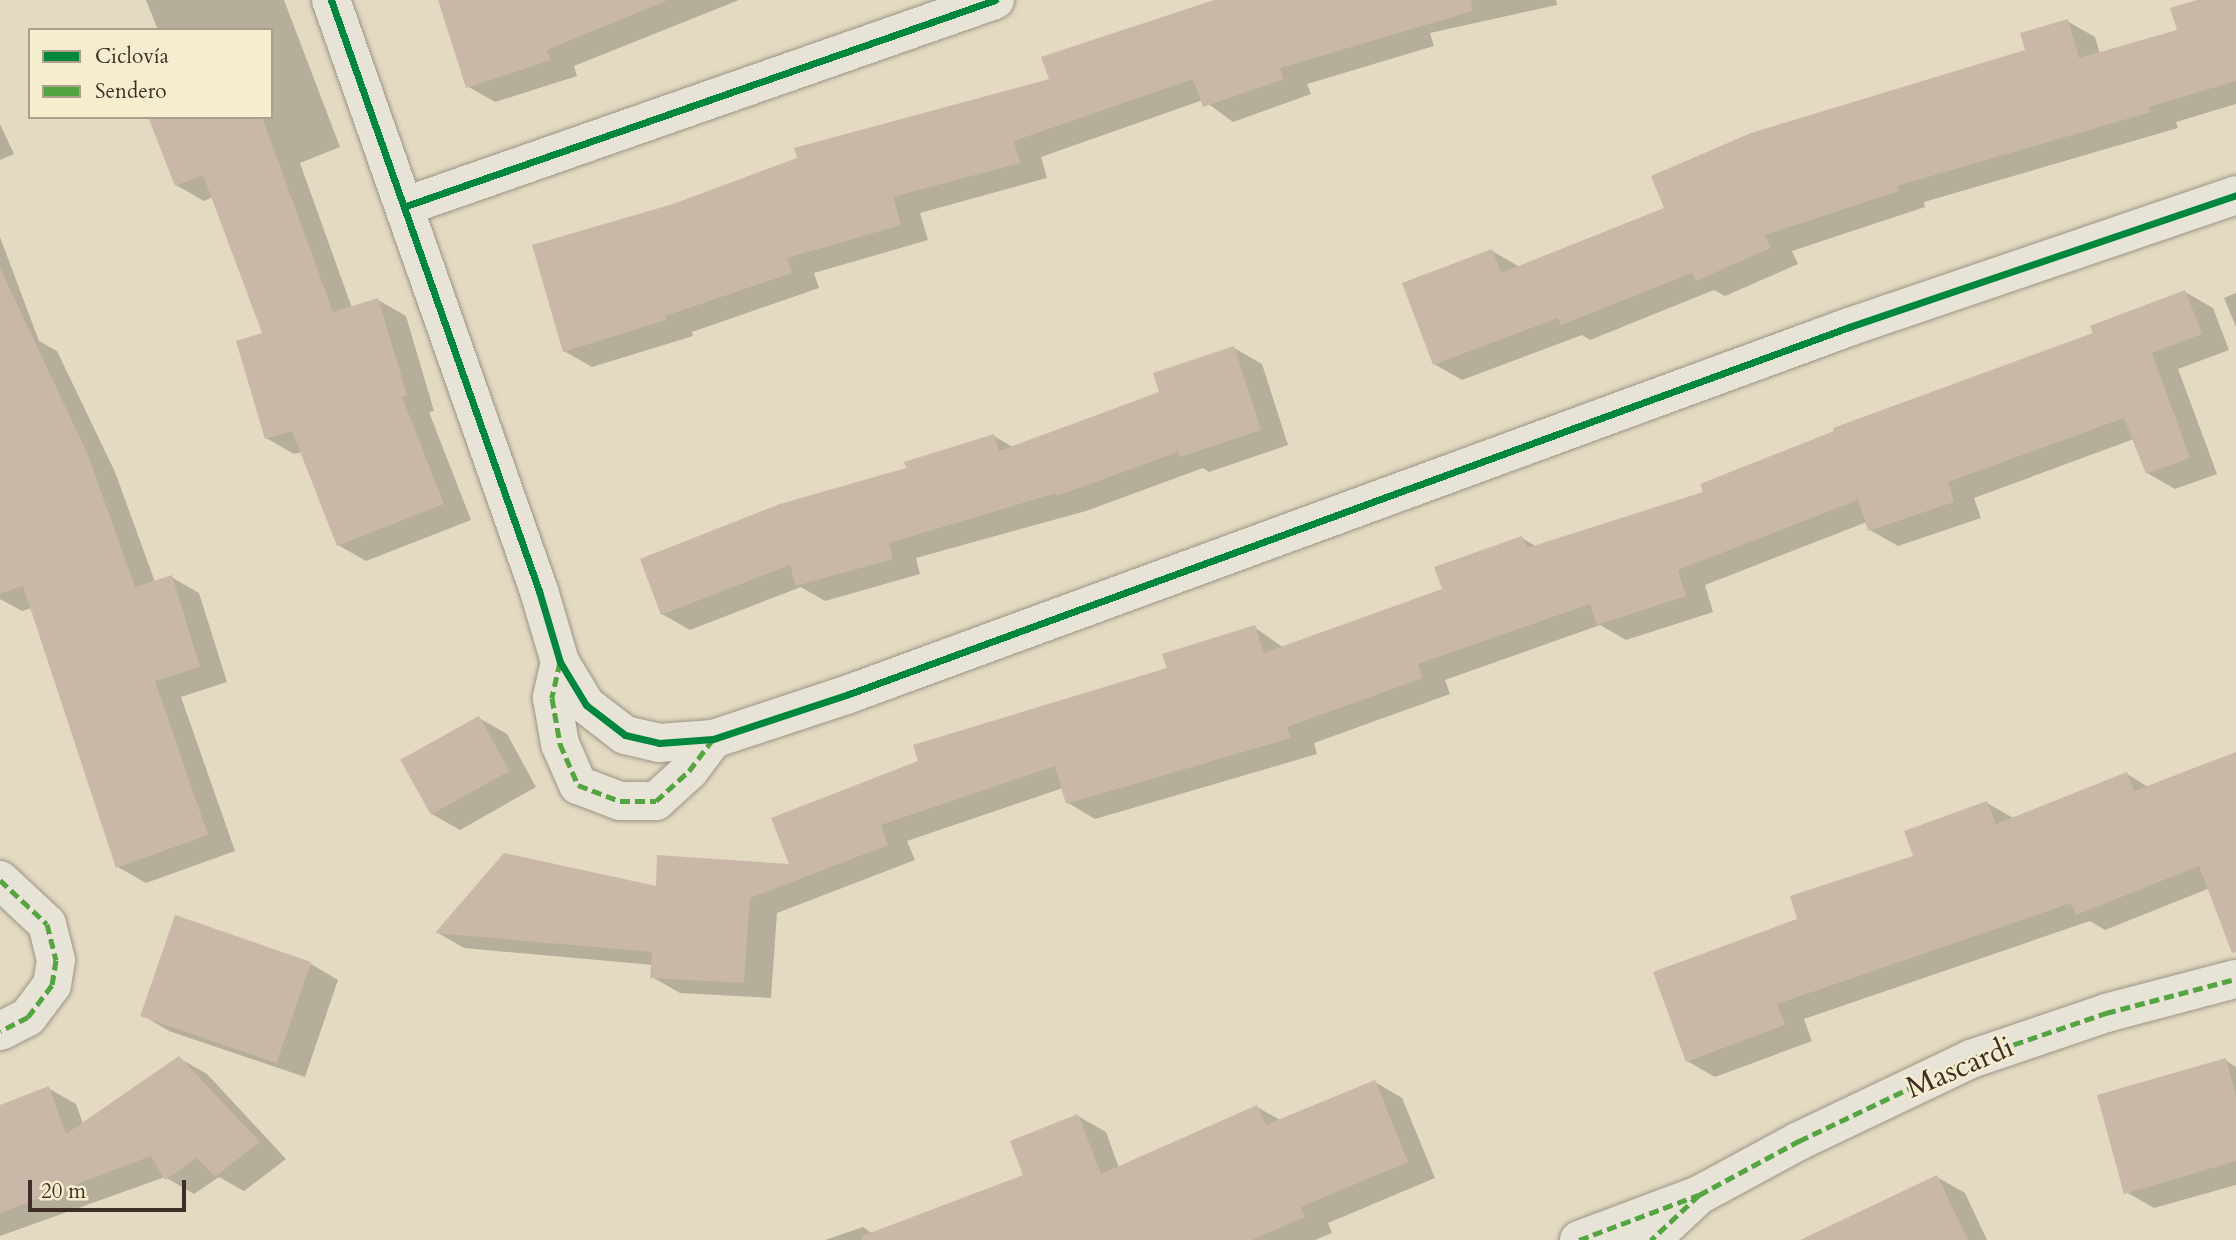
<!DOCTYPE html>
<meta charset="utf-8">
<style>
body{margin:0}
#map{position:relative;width:2236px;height:1240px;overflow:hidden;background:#e3dac1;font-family:Cardo,serif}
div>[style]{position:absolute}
.shadow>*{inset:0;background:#0003}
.building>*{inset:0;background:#c9b7a8;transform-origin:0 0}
.roads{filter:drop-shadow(0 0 2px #9c9485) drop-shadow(0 0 2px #9c9485)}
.street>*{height:38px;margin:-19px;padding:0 19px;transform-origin:19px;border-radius:19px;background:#e8e3d7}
.quiet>*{height:5px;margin-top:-2.5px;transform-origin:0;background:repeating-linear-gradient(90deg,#54a442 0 10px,transparent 0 15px)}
.cycleway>*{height:7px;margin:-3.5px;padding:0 3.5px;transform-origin:3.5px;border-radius:3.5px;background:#00873e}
span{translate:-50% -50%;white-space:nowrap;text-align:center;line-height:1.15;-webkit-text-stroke:5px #f6ecce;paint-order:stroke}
.street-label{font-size:30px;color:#3f2e26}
.legend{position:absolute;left:28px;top:28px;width:245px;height:91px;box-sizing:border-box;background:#f6ecce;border:2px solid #ada08b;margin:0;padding:9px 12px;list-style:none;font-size:21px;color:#3f2e26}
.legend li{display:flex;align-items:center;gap:14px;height:35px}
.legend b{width:35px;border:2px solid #ada08b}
.scale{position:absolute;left:28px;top:1180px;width:158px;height:32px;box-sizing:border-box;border:4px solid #3f2e26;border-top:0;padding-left:9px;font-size:21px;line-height:24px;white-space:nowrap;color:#3f2e26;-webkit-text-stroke:5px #f6ecce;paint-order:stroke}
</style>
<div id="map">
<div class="shadow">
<div style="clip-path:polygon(146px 0,284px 0,340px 147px,300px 163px,352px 308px,378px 300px,406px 316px,434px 411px,429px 412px,471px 520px,366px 561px,338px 545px,302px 452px,294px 454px,266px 438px,265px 335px,213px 197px,204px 201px,176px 185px,150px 117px,271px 117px,271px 30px,158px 30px)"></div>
<div style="clip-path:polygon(440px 0,739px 0,574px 66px,577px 76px,495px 102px,467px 86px)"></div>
<div style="clip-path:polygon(1217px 0,1556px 0,1557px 5px,1430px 33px,1434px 46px,1307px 84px,1311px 94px,1233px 122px,1203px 100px,1041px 157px,1047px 178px,920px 213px,928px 240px,814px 273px,819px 288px,692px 332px,693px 336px,592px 367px,564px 351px,673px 205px,1051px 81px)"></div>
<div style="clip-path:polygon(2203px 0,2236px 0,2236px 104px,2176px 122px,2178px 128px,1924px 202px,1925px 207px,1792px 251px,1798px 264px,1725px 296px,1714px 290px,1590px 340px,1582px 335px,1462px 380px,1434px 364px,1492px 251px,1520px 267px,1667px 209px,2027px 51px,2067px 21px,2095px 37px,2100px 54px,2179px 32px)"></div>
<div style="clip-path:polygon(0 124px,14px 154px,0 160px)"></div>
<div style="clip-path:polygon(0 237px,39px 341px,57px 351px,115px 472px,155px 582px,171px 577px,199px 593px,227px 682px,181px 697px,235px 851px,146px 883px,118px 867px,32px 608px,22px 611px,0 599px)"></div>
<div style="clip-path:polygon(2185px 292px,2213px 308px,2229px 350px,2178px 369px,2217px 474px,2175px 489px,2147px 473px,2134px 439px,1974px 498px,1981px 518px,1898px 546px,1870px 530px,1867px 522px,1705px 585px,1713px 612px,1626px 640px,1600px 625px,1445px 680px,1450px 694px,1314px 743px,1317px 754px,1095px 819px,1068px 803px,1063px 788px,907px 841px,915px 860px,777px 913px,771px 998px,680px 993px,652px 977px,653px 965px,464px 948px,438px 933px,791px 866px,1254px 627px,1284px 648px,1444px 590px,1522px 538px,1537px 547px,1706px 493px,2095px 334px)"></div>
<div style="clip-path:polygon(2236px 293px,2236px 327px,2224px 298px)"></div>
<div style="clip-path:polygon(1234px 348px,1262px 364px,1288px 445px,1209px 472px,1203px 468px,1086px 511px,916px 558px,920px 574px,825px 601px,801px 587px,690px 630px,662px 614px,908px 469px,994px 436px,1014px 448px,1161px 393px)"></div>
<div style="clip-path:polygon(479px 718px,507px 734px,536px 787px,460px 830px,432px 814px)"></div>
<div style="clip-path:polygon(2236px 754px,2236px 897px,2215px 886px,2105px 930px,2090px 921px,1804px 1019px,1812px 1041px,1715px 1077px,1687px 1061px,1799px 920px,1915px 857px,1987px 803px,2015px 819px,2127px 774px,2148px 787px)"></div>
<div style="clip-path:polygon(176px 917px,311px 964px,338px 980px,305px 1077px,169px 1031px,142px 1015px)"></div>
<div style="clip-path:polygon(179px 1058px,207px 1074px,286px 1159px,244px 1191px,219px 1177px,194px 1194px,165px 1177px,0 1236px,0 1107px,48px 1088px,76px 1104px,83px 1124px)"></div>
<div style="clip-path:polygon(2225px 1060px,2236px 1067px,2236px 1185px,2154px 1208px,2126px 1192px)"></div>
<div style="clip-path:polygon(1375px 1082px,1402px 1098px,1435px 1178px,1328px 1223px,1332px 1233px,1315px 1240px,825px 1240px,863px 1227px,873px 1234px,1025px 1176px,1078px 1116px,1106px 1132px,1119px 1168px,1257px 1107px,1280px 1120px)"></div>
<div style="clip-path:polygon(1937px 1177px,1965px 1193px,1987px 1240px,1804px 1240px)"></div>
</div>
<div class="building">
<div style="clip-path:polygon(438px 0,666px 0,666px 1px,547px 50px,551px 60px,466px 88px)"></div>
<div style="clip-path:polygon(1214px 0,1471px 0,1473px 11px,1280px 68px,1284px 79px,1203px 107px,1193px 79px,1014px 141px,1020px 163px,893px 197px,901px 225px,787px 258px,792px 273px,665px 316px,666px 320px,563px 352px,532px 245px,673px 204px,797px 158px,794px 148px,1049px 79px,1041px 57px)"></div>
<div style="clip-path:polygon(2197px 0,2236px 0,2236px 81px,2149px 107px,2151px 112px,1897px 186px,1899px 191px,1765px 235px,1771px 248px,1696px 281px,1692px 273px,1561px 325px,1558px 318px,1433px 365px,1402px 283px,1492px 249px,1501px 273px,1664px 208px,1651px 176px,1751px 133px,2025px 50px,2020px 33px,2068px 19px,2079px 58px,2177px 30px,2170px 8px)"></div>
<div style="clip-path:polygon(148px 117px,262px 117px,333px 312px,378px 298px,407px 395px,402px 397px,444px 504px,337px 546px,292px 431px,265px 439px,236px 341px,262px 333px,203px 175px,175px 186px)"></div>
<div style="clip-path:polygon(0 268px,88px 455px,135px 587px,172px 575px,200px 667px,155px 681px,208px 835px,116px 868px,23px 586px,0 594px)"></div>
<div style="clip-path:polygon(2185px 290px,2202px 334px,2152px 353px,2190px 458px,2146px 474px,2124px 418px,1948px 482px,1954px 502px,1868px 531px,1858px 500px,1678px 570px,1686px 596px,1597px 625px,1590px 604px,1418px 664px,1423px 678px,1287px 727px,1291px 738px,1066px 804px,1055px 766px,881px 825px,888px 845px,750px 898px,744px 983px,650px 978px,652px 952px,435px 933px,504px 853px,656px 886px,657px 855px,789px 864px,771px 818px,918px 761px,913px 745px,1167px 668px,1162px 654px,1255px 625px,1264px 653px,1442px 589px,1434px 567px,1522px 536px,1527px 548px,1703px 492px,1700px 484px,1834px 431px,1833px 428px,2093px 333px,2090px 326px)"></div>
<div style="clip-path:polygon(1234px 346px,1261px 430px,1180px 457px,1178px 452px,1057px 496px,1056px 493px,889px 543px,893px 559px,796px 586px,790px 565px,661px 615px,640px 559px,780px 504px,906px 468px,904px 462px,994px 434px,999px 451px,1159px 392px,1153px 373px)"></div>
<div style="left:479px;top:716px;width:63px;height:90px;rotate:61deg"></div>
<div style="clip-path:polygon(2236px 752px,2236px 952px,2232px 953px,2199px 866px,2076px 915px,2071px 903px,1777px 1004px,1785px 1025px,1686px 1062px,1653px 972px,1797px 919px,1790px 896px,1913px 856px,1904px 831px,1987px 801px,1996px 824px,2127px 772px,2134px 791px)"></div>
<div style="left:175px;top:915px;width:144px;height:107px;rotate:19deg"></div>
<div style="clip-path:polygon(179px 1056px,260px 1142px,215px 1177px,197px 1158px,165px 1180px,151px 1156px,0 1213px,0 1105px,49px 1086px,66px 1134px)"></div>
<div style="clip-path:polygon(2226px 1058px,2236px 1096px,2236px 1161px,2124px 1194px,2097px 1095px)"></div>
<div style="clip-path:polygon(1375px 1080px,1408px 1162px,1301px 1207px,1305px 1217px,1252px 1240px,862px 1240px,862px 1236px,1023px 1175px,1010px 1141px,1078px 1114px,1101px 1174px,1257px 1105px,1266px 1125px)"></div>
<div style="clip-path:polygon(1937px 1175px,1968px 1240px,1800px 1240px)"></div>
</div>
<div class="roads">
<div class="street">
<div style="left:331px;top:0;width:627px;rotate:70.61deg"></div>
<div style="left:539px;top:591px;width:74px;rotate:73.5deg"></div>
<div style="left:560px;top:662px;width:50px;rotate:58.8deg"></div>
<div style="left:586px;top:705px;width:49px;rotate:37.6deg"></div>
<div style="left:625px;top:735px;width:35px;rotate:13deg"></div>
<div style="left:659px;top:743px;width:54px;rotate:-4.2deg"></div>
<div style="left:713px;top:739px;width:143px;rotate:-18.3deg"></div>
<div style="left:849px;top:694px;width:1065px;rotate:-20.15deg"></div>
<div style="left:1849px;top:327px;width:409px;rotate:-18.8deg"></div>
<div style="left:406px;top:206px;width:624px;rotate:-19.28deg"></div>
<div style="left:560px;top:662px;width:37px;rotate:103deg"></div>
<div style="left:552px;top:698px;width:47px;rotate:80.1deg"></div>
<div style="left:560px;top:744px;width:45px;rotate:66.3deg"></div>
<div style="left:578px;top:785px;width:45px;rotate:20.9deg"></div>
<div style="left:620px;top:801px;width:36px"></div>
<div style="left:656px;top:801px;width:45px;rotate:-42.3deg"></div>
<div style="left:689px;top:771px;width:40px;rotate:-53deg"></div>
<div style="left:0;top:880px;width:64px;rotate:43.1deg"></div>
<div style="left:47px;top:924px;width:37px;rotate:76deg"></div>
<div style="left:56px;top:960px;width:25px;rotate:99deg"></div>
<div style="left:52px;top:985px;width:40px;rotate:127deg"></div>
<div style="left:28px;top:1017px;width:31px;rotate:153deg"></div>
<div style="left:1699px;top:1195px;width:114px;rotate:-28.4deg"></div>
<div style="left:1799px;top:1141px;width:191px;rotate:-25.5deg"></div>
<div style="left:1971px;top:1059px;width:143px;rotate:-18.8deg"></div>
<div style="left:2106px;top:1013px;width:134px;rotate:-14.7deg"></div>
<div style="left:1579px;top:1240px;width:128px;rotate:-20.6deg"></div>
<div style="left:1699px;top:1195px;width:66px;rotate:136.8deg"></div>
</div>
</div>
<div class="quiet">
<div style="left:560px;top:662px;width:37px;rotate:103deg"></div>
<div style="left:552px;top:698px;width:47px;rotate:80.1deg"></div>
<div style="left:560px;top:744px;width:45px;rotate:66.3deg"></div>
<div style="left:578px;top:785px;width:45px;rotate:20.9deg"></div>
<div style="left:620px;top:801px;width:36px"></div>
<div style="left:656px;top:801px;width:45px;rotate:-42.3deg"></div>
<div style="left:689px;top:771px;width:40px;rotate:-53deg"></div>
<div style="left:0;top:880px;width:64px;rotate:43.1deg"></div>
<div style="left:47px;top:924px;width:37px;rotate:76deg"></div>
<div style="left:56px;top:960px;width:25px;rotate:99deg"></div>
<div style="left:52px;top:985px;width:40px;rotate:127deg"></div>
<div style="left:28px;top:1017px;width:31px;rotate:153deg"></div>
<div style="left:1699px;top:1195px;width:114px;rotate:-28.4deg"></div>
<div style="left:1799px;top:1141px;width:191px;rotate:-25.5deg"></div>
<div style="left:1971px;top:1059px;width:143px;rotate:-18.8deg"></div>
<div style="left:2106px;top:1013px;width:134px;rotate:-14.7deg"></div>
<div style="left:1579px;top:1240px;width:128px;rotate:-20.6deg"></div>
<div style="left:1699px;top:1195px;width:66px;rotate:136.8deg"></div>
</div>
<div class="cycleway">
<div style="left:331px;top:0;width:627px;rotate:70.61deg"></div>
<div style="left:539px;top:591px;width:74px;rotate:73.5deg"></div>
<div style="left:560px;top:662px;width:50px;rotate:58.8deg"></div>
<div style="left:586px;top:705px;width:49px;rotate:37.6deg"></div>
<div style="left:625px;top:735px;width:35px;rotate:13deg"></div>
<div style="left:659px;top:743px;width:54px;rotate:-4.2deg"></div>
<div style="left:713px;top:739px;width:143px;rotate:-18.3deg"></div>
<div style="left:849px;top:694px;width:1065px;rotate:-20.15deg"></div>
<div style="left:1849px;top:327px;width:409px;rotate:-18.8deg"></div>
<div style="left:406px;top:206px;width:624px;rotate:-19.28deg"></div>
</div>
<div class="street-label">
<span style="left:1960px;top:1068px;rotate:-23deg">Mascardi</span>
</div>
<ul class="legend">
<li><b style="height:9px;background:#00873e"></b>Ciclovía</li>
<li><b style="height:9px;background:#54a442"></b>Sendero</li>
</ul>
<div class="scale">20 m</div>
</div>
